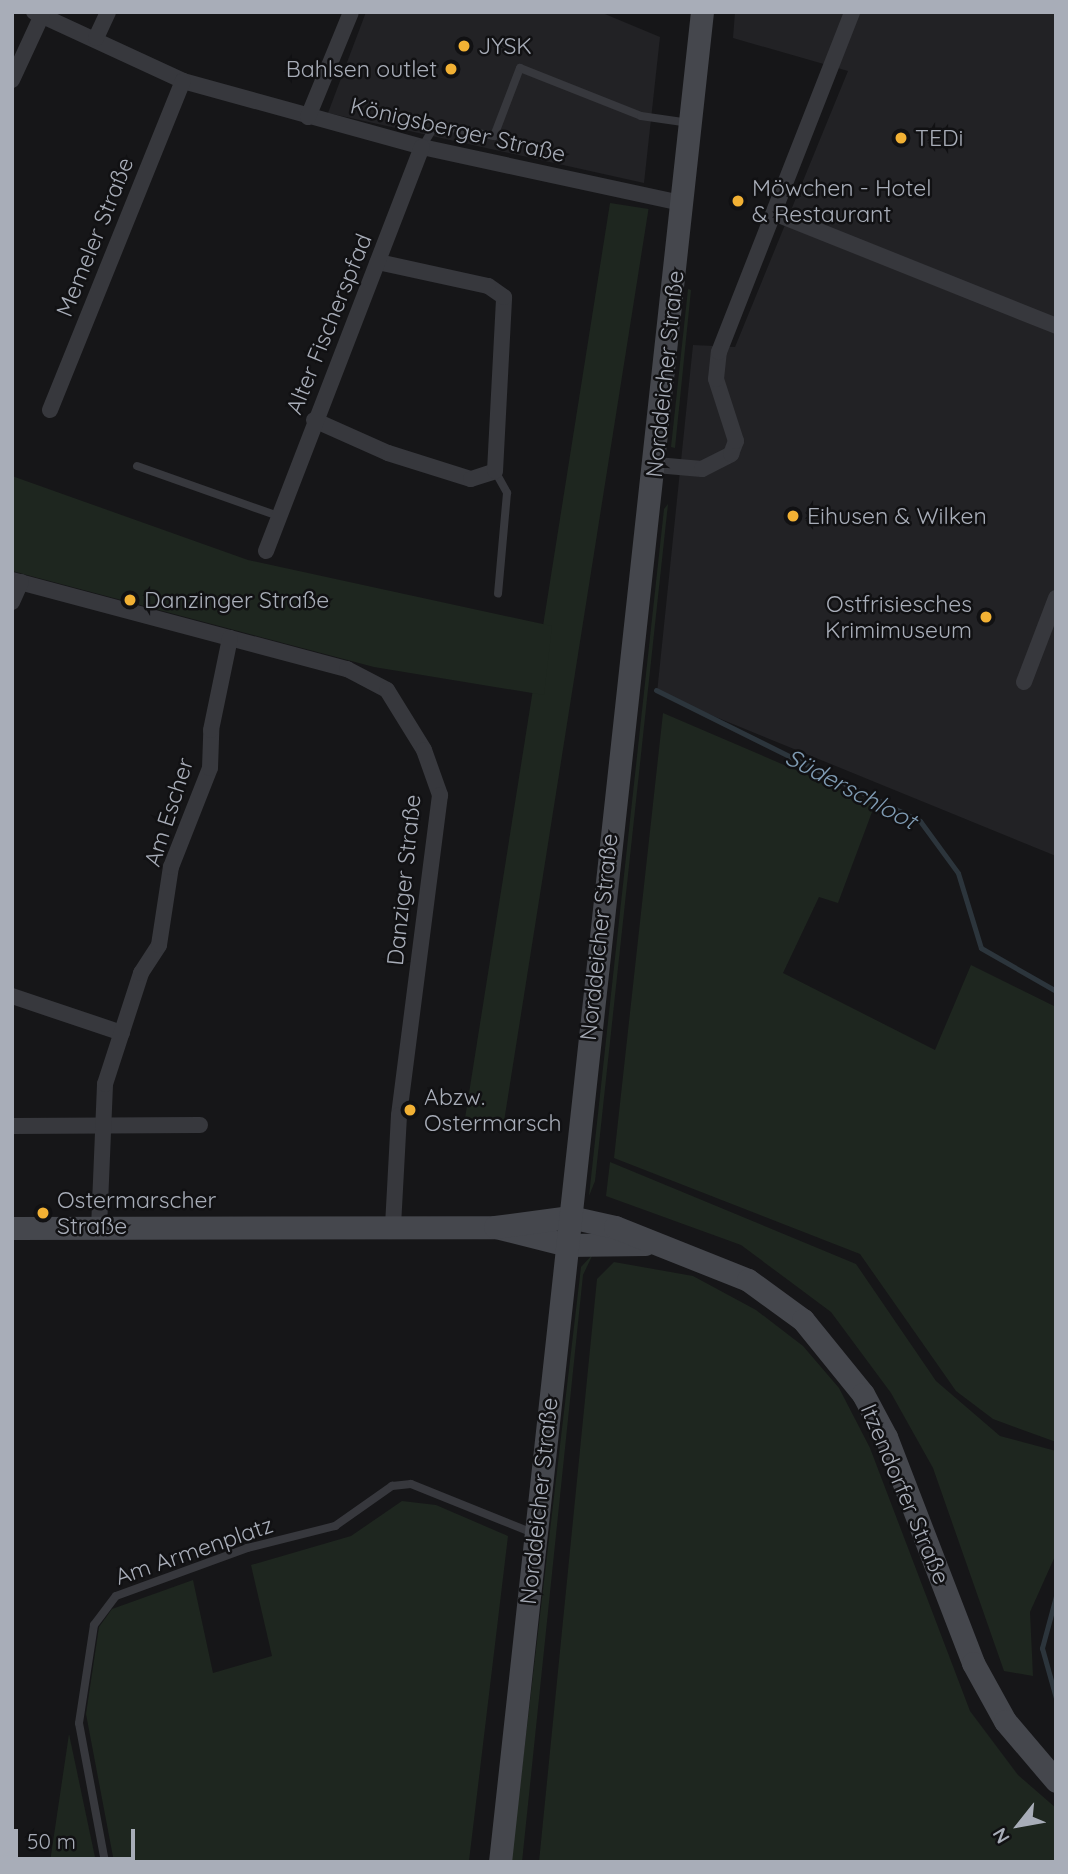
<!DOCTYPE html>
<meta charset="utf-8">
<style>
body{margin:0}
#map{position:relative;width:1068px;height:1874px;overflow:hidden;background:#161618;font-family:Quicksand,sans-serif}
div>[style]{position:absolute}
.built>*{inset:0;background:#222225}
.green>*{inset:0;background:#1e261f;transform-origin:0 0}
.stream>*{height:5px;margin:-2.5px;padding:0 2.5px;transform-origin:2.5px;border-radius:2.5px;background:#2c353c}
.lane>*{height:8px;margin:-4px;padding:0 4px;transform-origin:4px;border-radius:4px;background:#37383d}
.street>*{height:16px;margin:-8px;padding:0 8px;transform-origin:8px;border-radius:8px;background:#37383d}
.secondary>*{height:23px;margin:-11.5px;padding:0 11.5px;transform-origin:11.5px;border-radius:11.5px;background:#45474d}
.dots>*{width:19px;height:19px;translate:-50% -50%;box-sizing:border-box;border:4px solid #111113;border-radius:50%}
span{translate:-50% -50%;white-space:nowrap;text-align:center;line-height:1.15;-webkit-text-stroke:5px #111113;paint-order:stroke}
.poi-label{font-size:23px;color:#a8adb8}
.left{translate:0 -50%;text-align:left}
.right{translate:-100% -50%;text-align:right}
.street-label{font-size:23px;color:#a8adb8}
.water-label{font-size:24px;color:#7f9bb3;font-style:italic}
.frame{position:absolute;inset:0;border:14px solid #a8adb8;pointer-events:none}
.north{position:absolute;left:984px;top:1790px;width:70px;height:70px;-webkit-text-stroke:5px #111113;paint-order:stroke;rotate:239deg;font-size:19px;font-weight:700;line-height:28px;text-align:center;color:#a8adb8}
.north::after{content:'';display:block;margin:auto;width:24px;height:32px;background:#a8adb8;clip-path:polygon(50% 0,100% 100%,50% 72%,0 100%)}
.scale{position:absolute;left:14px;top:1829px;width:121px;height:32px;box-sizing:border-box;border:4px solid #a8adb8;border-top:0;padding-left:9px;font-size:21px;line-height:24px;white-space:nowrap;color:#a8adb8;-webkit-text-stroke:5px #111113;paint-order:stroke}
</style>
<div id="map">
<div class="built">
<div style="clip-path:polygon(366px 12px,600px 12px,660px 37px,644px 183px,328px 113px)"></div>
<div style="clip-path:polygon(735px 12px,1056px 12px,1056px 856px,657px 693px,693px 345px,735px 347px,848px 71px,733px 38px)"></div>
</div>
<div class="green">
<div style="left:610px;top:203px;width:39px;height:926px;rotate:9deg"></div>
<div style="clip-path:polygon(688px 289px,691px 290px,675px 448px,671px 447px)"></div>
<div style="clip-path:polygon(12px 476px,248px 560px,552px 626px,544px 695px,374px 667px,12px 571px)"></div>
<div style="clip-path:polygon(668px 504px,595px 1181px,589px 1196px,664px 509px)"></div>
<div style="clip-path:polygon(663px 713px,875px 804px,838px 903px,819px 897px,783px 973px,935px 1050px,971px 965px,1056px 1007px,1056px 1442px,993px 1419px,956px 1391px,860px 1254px,614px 1158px)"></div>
<div style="clip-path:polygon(610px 1162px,856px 1264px,936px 1381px,1000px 1436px,1056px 1451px,1056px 1554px,1030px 1612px,1033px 1676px,1004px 1671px,933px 1468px,891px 1393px,831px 1312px,741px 1245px,606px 1196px)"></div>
<div style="clip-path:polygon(593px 1254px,583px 1275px,522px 1862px,511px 1862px,581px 1267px)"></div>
<div style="clip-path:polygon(614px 1262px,693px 1276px,756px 1310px,803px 1346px,839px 1388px,870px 1448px,970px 1711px,1018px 1775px,1056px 1808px,1056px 1862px,539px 1862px,597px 1279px)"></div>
<div style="clip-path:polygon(402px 1501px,436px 1505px,508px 1536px,469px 1861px,114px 1862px,86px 1714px,99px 1627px,112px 1609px,193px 1580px,213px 1673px,272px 1656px,251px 1565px,351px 1536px)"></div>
<div style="clip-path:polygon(69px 1734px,96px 1862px,50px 1862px)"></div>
</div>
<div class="stream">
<div style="left:656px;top:690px;width:295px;rotate:26.4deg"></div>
<div style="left:920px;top:821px;width:64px;rotate:53.8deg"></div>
<div style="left:958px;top:873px;width:78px;rotate:73deg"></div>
<div style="left:981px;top:948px;width:86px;rotate:29.8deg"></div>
<div style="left:1056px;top:1596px;width:54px;rotate:105.1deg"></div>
<div style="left:1042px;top:1648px;width:52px;rotate:74.4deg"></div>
</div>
<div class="lane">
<div style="left:422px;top:147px;width:26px;rotate:-59deg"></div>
<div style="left:435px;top:125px;width:60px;rotate:10.6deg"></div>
<div style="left:494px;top:136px;width:73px;rotate:-69.1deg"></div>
<div style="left:520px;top:68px;width:130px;rotate:21.6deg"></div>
<div style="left:641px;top:116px;width:49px;rotate:8.3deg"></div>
<div style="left:137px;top:466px;width:150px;rotate:19.5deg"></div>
<div style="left:495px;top:471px;width:25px;rotate:61deg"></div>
<div style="left:507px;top:493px;width:101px;rotate:95.1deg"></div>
<div style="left:105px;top:1862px;width:141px;rotate:-100.6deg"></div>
<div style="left:79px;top:1723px;width:99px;rotate:-81.3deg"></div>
<div style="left:94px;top:1625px;width:36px;rotate:-53deg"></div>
<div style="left:116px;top:1596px;width:140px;rotate:-20.1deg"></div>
<div style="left:247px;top:1548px;width:91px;rotate:-14deg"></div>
<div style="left:335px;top:1526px;width:70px;rotate:-35.1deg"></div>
<div style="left:392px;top:1486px;width:19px;rotate:-6deg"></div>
<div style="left:411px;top:1484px;width:131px;rotate:21.9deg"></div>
</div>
<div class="street">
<div style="left:34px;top:12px;width:164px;rotate:24.8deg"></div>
<div style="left:183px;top:81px;width:248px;rotate:15.4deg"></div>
<div style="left:422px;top:147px;width:265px;rotate:12.2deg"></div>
<div style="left:96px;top:38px;width:29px;rotate:-65deg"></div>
<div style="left:12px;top:80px;width:72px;rotate:-65.2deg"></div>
<div style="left:308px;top:117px;width:113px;rotate:-67.7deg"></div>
<div style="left:774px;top:213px;width:304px;rotate:21.8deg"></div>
<div style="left:50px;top:410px;width:355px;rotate:-68deg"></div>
<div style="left:314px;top:420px;width:81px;rotate:24deg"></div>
<div style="left:388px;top:453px;width:87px;rotate:17.4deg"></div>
<div style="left:471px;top:479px;width:25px;rotate:-18deg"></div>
<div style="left:495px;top:471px;width:174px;rotate:-87deg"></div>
<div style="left:504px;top:297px;width:19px;rotate:-145deg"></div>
<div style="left:488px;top:286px;width:113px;rotate:-167.7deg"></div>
<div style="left:656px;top:465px;width:46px;rotate:5deg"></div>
<div style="left:702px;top:469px;width:33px;rotate:-27deg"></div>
<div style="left:731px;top:454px;width:14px;rotate:-69deg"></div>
<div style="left:736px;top:441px;width:65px;rotate:-107.9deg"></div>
<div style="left:716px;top:379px;width:27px;rotate:-84deg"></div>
<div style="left:719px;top:352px;width:365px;rotate:-68.6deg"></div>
<div style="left:266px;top:551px;width:433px;rotate:-68.9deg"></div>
<div style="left:12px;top:580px;width:347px;rotate:14.9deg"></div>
<div style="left:347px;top:669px;width:45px;rotate:27.7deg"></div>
<div style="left:387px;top:690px;width:70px;rotate:58.3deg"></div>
<div style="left:424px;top:750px;width:48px;rotate:70.4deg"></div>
<div style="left:440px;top:795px;width:323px;rotate:97.3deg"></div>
<div style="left:399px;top:1115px;width:112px;rotate:93.1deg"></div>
<div style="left:12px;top:602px;width:22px;rotate:-66deg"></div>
<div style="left:1024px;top:682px;width:90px;rotate:-69.1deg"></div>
<div style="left:12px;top:996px;width:116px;rotate:18.6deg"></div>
<div style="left:12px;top:1126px;width:188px;rotate:-0.3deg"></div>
<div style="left:99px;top:1228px;width:144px;rotate:-87.6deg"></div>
<div style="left:105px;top:1084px;width:117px;rotate:-72deg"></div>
<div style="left:141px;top:973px;width:33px;rotate:-57deg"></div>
<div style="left:159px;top:945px;width:79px;rotate:-81.3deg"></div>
<div style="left:171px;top:867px;width:106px;rotate:-68.5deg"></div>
<div style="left:210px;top:768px;width:38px;rotate:-88deg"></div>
<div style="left:211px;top:730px;width:94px;rotate:-78.3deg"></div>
</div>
<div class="secondary">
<div style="left:496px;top:1227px;width:73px;rotate:14.2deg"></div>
<div style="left:567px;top:1245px;width:78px;rotate:-0.7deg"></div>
<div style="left:12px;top:1228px;width:483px;rotate:-0.1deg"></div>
<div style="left:495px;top:1227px;width:76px;rotate:-7.6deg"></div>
<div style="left:570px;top:1217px;width:46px;rotate:12.5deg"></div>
<div style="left:615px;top:1227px;width:143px;rotate:21.7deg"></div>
<div style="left:748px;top:1280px;width:68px;rotate:36deg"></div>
<div style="left:803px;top:1320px;width:95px;rotate:51deg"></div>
<div style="left:863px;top:1394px;width:49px;rotate:61.9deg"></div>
<div style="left:886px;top:1437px;width:242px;rotate:68.9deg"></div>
<div style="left:973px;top:1663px;width:66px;rotate:61.1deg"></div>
<div style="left:1005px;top:1721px;width:79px;rotate:49.6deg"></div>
<div style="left:500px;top:1862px;width:1861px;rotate:-83.77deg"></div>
</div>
<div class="dots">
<div style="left:464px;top:46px;background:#f2b134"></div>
<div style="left:451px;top:69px;background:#f2b134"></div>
<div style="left:901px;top:138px;background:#f2b134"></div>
<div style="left:738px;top:201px;background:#f2b134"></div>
<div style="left:793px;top:516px;background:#f2b134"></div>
<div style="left:130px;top:600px;background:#f2b134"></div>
<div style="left:986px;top:617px;background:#f2b134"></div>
<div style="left:410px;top:1110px;background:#f2b134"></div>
<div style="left:43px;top:1213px;background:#f2b134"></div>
</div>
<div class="poi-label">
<span class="left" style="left:478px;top:46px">JYSK</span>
<span class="right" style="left:437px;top:69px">Bahlsen outlet</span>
<span class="left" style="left:915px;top:138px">TEDi</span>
<span class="left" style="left:752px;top:201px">Möwchen - Hotel<br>&amp; Restaurant</span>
<span class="left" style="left:807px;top:516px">Eihusen &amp; Wilken</span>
<span class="left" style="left:144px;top:600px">Danzinger Straße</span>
<span class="right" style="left:972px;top:617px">Ostfrisiesches<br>Krimimuseum</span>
<span class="left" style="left:424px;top:1110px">Abzw.<br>Ostermarsch</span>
<span class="left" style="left:57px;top:1213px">Ostermarscher<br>Straße</span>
</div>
<div class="street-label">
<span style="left:458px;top:130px;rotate:13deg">Königsberger Straße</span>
<span style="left:95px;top:237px;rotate:-68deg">Memeler Straße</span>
<span style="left:329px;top:324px;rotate:-68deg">Alter Fischerspfad</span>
<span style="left:665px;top:374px;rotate:-84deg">Norddeicher Straße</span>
<span style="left:169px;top:812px;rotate:-72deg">Am Escher</span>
<span style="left:404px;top:880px;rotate:-84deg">Danziger Straße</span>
<span style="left:599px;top:937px;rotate:-84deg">Norddeicher Straße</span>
<span style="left:905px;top:1494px;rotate:67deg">Itzendorfer Straße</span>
<span style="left:539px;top:1501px;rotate:-84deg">Norddeicher Straße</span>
<span style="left:194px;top:1551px;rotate:-19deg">Am Armenplatz</span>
</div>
<div class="water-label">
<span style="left:851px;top:789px;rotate:28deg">Süderschloot</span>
</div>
<div class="frame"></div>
<div class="north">N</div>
<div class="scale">50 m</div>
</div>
